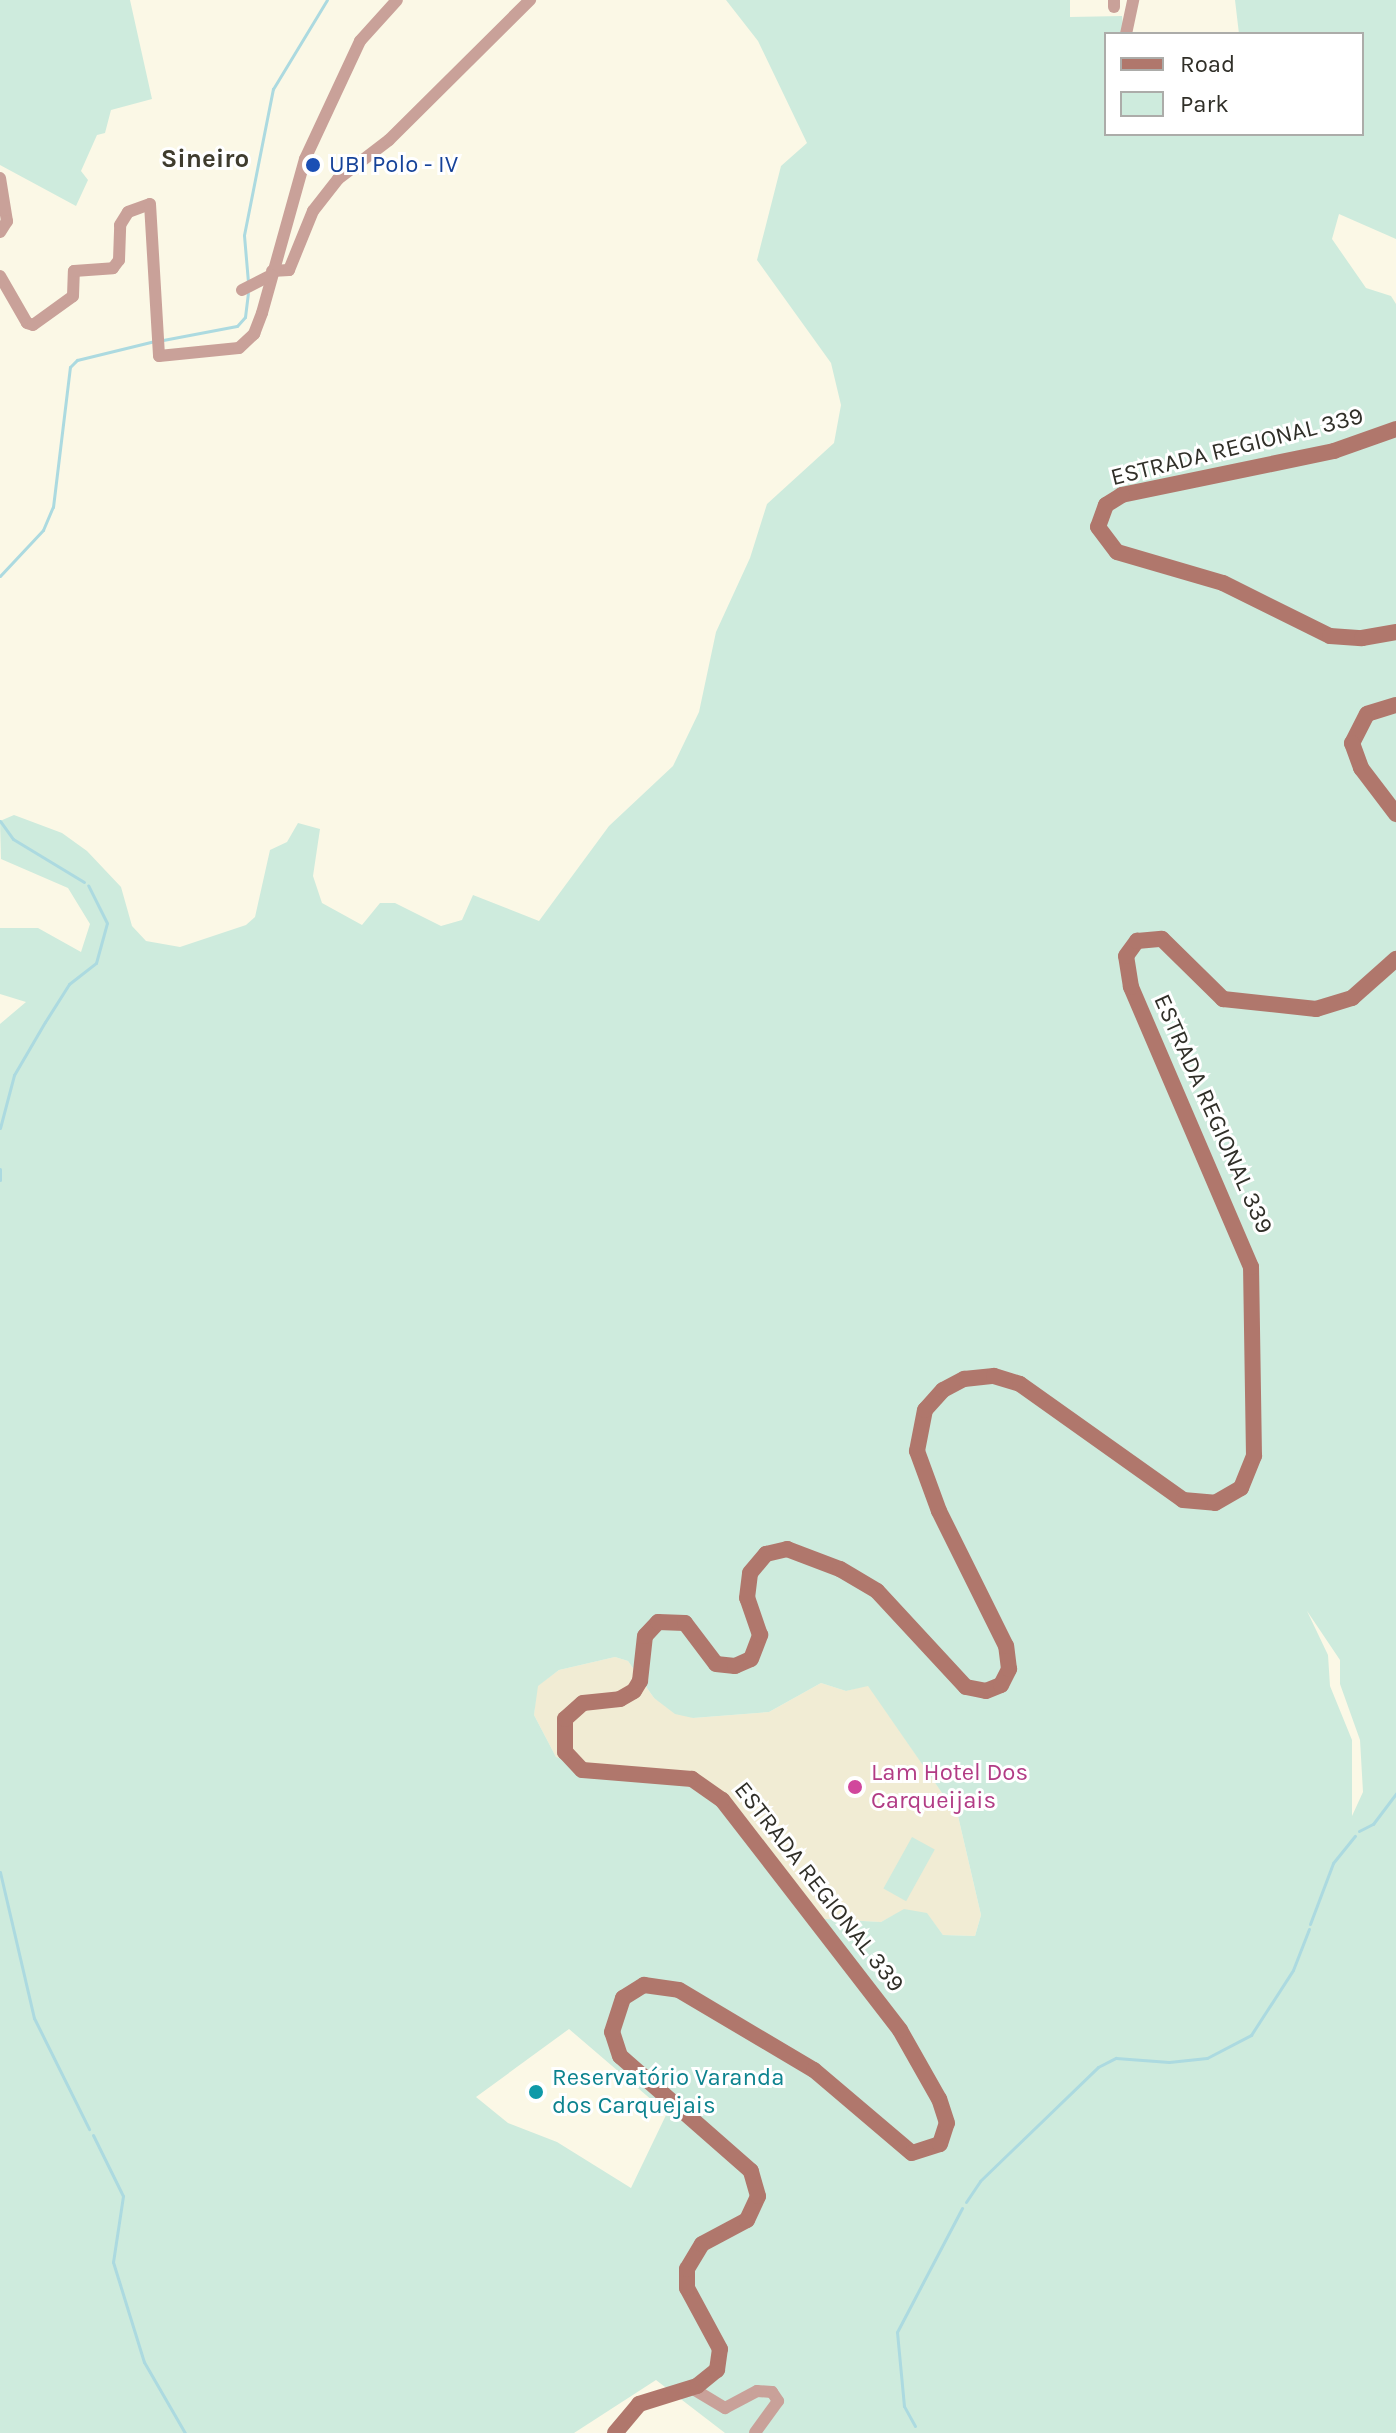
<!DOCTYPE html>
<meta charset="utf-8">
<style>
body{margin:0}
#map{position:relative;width:1396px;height:2433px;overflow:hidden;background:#fbf8e6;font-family:Karla,sans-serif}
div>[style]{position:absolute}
.built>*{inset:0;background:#f1ecd4}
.green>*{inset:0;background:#ceebdd;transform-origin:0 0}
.stream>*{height:3px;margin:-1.5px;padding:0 1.5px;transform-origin:1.5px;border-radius:1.5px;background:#acdae0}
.street>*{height:12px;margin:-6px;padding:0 6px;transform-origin:6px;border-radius:6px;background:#c9a199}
.secondary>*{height:16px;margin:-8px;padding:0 8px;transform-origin:8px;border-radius:8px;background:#b0776c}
.dots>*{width:22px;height:22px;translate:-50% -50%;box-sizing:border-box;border:4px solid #fff;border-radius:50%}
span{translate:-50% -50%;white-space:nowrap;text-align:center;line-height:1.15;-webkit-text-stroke:6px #fff;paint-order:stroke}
.transit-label{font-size:24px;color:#164399}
.left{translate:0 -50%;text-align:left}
.street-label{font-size:24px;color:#302f28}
.hotel-label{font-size:24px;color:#b23c85}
.culture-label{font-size:24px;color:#0d838f}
.neighbourhood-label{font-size:26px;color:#3f3c2e;font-weight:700}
.legend{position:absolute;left:1104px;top:32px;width:260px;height:104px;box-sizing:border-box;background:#fff;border:2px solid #acaca9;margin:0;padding:10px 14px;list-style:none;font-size:24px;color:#302f28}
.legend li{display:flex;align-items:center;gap:16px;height:40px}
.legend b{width:40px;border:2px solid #acaca9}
</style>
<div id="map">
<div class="built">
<div style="clip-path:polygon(615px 1657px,628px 1661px,654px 1698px,693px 1718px,769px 1712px,821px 1683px,846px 1691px,868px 1685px,958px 1816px,981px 1915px,975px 1936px,943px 1935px,927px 1914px,904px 1910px,881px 1922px,807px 1918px,556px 1757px,534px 1715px,537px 1686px,559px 1670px)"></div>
</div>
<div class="green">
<div style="clip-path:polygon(0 0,130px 0,152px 99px,111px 110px,105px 133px,97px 135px,81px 171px,88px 180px,76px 206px,0 165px)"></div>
<div style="clip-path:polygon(evenodd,726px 0,1070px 0,1070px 17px,1122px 16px,1124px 34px,1106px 34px,1106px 134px,1362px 134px,1362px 34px,1239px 34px,1235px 0,1396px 0,1396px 239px,1339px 214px,1332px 239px,1366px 288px,1391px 296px,1396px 304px,1396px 2433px,725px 2433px,656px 2380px,574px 2433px,0 2433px,0 1024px,26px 1002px,0 994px,0 928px,38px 928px,81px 952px,90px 924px,68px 888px,1px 859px,0 821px,14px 815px,62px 833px,87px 851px,121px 887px,132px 926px,146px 941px,180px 947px,246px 925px,255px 917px,270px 850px,287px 842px,298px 823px,320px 829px,313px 876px,322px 903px,362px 925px,380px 903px,395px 903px,441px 926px,462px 920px,473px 895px,539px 921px,609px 826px,673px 766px,699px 712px,716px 632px,750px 558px,767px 504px,834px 443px,841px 405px,831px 363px,757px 260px,781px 166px,807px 143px,758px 41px,726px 0,1307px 1611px,1340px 1660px,1340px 1684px,1360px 1740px,1363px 1792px,1352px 1816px,1352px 1740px,1330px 1686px,1328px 1655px,1307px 1611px,726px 0,615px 1657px,628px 1661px,654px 1698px,675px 1714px,693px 1718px,769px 1712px,821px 1683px,846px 1691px,868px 1686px,958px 1816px,981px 1915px,975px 1936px,943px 1935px,927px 1913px,904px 1909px,881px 1922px,808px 1918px,716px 1791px,605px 1773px,556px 1757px,534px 1715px,538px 1686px,559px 1670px,615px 1657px,726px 0,569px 2029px,667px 2113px,631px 2188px,557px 2142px,508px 2123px,476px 2097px,569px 2029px)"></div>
<div style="left:912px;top:1837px;width:26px;height:59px;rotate:29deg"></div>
</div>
<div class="stream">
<div style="left:248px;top:282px;width:47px;rotate:-94.9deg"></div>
<div style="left:244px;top:235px;width:149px;rotate:-78.8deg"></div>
<div style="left:273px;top:89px;width:104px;rotate:-58.8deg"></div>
<div style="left:163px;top:340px;width:75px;rotate:-10.7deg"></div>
<div style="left:237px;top:326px;width:12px;rotate:-48deg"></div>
<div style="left:245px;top:317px;width:24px;rotate:-83deg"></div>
<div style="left:0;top:576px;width:63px;rotate:-46.9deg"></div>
<div style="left:43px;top:530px;width:25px;rotate:-67deg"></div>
<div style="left:53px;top:507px;width:141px;rotate:-83.1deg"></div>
<div style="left:70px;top:367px;width:10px;rotate:-45deg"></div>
<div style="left:77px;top:360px;width:80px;rotate:-13.7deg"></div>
<div style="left:0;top:821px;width:22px;rotate:54deg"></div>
<div style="left:13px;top:839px;width:83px;rotate:31.2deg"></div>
<div style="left:0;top:1128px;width:55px;rotate:-75.2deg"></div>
<div style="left:14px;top:1075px;width:61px;rotate:-59.7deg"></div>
<div style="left:45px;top:1022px;width:45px;rotate:-57.7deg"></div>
<div style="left:69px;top:984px;width:34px;rotate:-38deg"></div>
<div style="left:96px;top:963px;width:41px;rotate:-74.6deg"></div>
<div style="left:107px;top:923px;width:42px;rotate:-116.6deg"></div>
<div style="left:0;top:1169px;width:11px;rotate:90deg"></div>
<div style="left:1359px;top:1831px;width:16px;rotate:-27deg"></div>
<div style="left:1373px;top:1824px;width:38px;rotate:-53deg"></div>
<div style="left:0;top:1872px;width:150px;rotate:76.9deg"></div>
<div style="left:34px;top:2018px;width:124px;rotate:63.6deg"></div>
<div style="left:1310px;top:1924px;width:65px;rotate:-69.3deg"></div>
<div style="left:1333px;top:1863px;width:35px;rotate:-51deg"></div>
<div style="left:93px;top:2135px;width:68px;rotate:63.8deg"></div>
<div style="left:123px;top:2196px;width:67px;rotate:98.6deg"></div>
<div style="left:113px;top:2262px;width:105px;rotate:72.8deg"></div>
<div style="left:144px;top:2362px;width:82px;rotate:60deg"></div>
<div style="left:966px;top:2202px;width:25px;rotate:-56deg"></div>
<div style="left:980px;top:2181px;width:164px;rotate:-44deg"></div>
<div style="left:1098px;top:2067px;width:20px;rotate:-27deg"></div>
<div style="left:1116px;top:2058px;width:53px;rotate:4.3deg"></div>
<div style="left:1169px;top:2062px;width:38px;rotate:-6deg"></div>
<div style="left:1207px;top:2058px;width:50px;rotate:-27.6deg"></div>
<div style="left:1251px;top:2035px;width:77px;rotate:-57.1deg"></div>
<div style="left:1293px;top:1970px;width:44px;rotate:-68.7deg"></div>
<div style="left:915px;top:2426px;width:23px;rotate:-119deg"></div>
<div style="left:904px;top:2406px;width:74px;rotate:-95.4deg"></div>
<div style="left:897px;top:2332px;width:140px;rotate:-62.3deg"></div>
</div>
<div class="street">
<div style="left:1114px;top:7px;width:7px;rotate:-90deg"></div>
<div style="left:1126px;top:34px;width:35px;rotate:-78deg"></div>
<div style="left:0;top:178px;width:44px;rotate:80.8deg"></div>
<div style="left:7px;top:221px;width:13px;rotate:122deg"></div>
<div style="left:272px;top:271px;width:17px;rotate:-3deg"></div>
<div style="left:289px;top:270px;width:64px;rotate:-67.9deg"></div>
<div style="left:313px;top:211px;width:41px;rotate:-52deg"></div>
<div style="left:338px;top:179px;width:64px;rotate:-37.4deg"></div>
<div style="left:389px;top:140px;width:199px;rotate:-44.8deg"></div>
<div style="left:0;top:276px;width:54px;rotate:60.1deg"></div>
<div style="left:27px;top:323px;width:6px;rotate:18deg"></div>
<div style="left:33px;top:325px;width:49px;rotate:-35.9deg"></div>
<div style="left:73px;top:296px;width:25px;rotate:-88deg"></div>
<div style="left:74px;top:271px;width:39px;rotate:-4deg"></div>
<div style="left:113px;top:268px;width:10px;rotate:-53deg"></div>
<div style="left:119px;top:260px;width:35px;rotate:-88deg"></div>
<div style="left:120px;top:225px;width:15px;rotate:-58deg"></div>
<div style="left:128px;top:212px;width:23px;rotate:-20deg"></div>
<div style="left:150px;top:204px;width:152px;rotate:86.6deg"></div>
<div style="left:159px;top:356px;width:80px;rotate:-5.7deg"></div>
<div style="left:239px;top:348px;width:21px;rotate:-43deg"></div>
<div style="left:254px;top:334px;width:22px;rotate:-69deg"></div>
<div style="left:262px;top:313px;width:160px;rotate:-74.4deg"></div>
<div style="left:305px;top:159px;width:130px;rotate:-65deg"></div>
<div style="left:360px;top:41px;width:55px;rotate:-47.9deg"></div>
<div style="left:242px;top:290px;width:33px;rotate:-27deg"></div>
<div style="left:690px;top:2387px;width:41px;rotate:31deg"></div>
<div style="left:725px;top:2408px;width:36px;rotate:-28deg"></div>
<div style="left:757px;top:2391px;width:15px;rotate:4deg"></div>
<div style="left:772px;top:2392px;width:11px;rotate:56deg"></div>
<div style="left:778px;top:2401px;width:39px;rotate:126deg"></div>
</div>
<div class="secondary">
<div style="left:1396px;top:429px;width:66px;rotate:160.5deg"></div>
<div style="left:1334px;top:451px;width:217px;rotate:168.3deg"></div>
<div style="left:1122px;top:495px;width:19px;rotate:148deg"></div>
<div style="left:1106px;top:505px;width:23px;rotate:110deg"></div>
<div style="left:1098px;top:527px;width:31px;rotate:53deg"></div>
<div style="left:1117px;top:552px;width:110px;rotate:16.3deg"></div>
<div style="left:1223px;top:583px;width:119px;rotate:26.4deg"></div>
<div style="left:1330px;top:636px;width:32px;rotate:4deg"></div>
<div style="left:1362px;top:638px;width:35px;rotate:-10deg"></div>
<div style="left:1396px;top:705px;width:30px;rotate:163deg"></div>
<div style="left:1367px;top:714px;width:33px;rotate:117deg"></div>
<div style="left:1352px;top:743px;width:27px;rotate:70deg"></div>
<div style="left:1361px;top:768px;width:58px;rotate:52.7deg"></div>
<div style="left:615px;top:2433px;width:38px;rotate:-50deg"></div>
<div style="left:639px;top:2404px;width:61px;rotate:-17.2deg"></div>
<div style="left:697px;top:2386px;width:26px;rotate:-39deg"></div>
<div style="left:717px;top:2370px;width:21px;rotate:-82deg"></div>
<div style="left:720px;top:2349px;width:69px;rotate:-118.4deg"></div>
<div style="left:687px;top:2288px;width:19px;rotate:-90deg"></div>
<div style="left:687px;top:2269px;width:29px;rotate:-59deg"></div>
<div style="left:702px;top:2244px;width:51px;rotate:-28.1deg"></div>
<div style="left:747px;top:2220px;width:26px;rotate:-65deg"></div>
<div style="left:758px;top:2196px;width:26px;rotate:-106deg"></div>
<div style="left:751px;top:2171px;width:174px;rotate:-138.7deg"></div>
<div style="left:620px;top:2056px;width:25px;rotate:-108deg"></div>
<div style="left:612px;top:2032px;width:36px;rotate:-72deg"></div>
<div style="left:623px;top:1998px;width:25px;rotate:-32deg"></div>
<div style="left:644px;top:1985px;width:35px;rotate:8deg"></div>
<div style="left:679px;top:1990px;width:157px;rotate:30.7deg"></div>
<div style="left:814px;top:2070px;width:128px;rotate:40.3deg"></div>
<div style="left:912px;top:2153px;width:29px;rotate:-18deg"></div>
<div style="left:940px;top:2144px;width:22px;rotate:-72deg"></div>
<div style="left:947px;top:2123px;width:25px;rotate:-108deg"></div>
<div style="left:939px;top:2099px;width:79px;rotate:-119.5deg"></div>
<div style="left:900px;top:2030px;width:291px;rotate:-127.7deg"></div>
<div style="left:722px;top:1800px;width:37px;rotate:-145deg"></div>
<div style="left:692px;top:1779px;width:110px;rotate:-175.3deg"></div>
<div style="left:582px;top:1770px;width:25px;rotate:-133deg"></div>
<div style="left:565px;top:1752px;width:33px;rotate:-90deg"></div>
<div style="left:565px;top:1719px;width:24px;rotate:-42deg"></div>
<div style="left:583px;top:1703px;width:37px;rotate:-6deg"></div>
<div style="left:620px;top:1699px;width:16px;rotate:-30deg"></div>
<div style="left:634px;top:1691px;width:12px;rotate:-59deg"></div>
<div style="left:640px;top:1681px;width:45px;rotate:-83.7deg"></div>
<div style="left:645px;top:1636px;width:19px;rotate:-47deg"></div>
<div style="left:658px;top:1622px;width:27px;rotate:2deg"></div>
<div style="left:685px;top:1623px;width:51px;rotate:52.9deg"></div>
<div style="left:716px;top:1664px;width:19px;rotate:6deg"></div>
<div style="left:735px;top:1666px;width:17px;rotate:-24deg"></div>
<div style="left:751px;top:1659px;width:26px;rotate:-69deg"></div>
<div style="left:760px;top:1635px;width:39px;rotate:-109deg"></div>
<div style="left:747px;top:1598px;width:25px;rotate:-83deg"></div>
<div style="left:750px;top:1573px;width:25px;rotate:-50deg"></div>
<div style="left:766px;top:1554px;width:22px;rotate:-13deg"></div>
<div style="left:787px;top:1549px;width:57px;rotate:20.7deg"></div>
<div style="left:840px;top:1569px;width:43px;rotate:30.7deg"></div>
<div style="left:877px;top:1591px;width:131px;rotate:47.2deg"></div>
<div style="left:966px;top:1687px;width:20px;rotate:11deg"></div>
<div style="left:986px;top:1691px;width:16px;rotate:-22deg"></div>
<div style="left:1001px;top:1685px;width:18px;rotate:-63deg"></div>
<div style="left:1009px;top:1669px;width:23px;rotate:-97deg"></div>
<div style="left:1006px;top:1646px;width:151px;rotate:-116.4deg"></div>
<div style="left:939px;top:1511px;width:64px;rotate:-110.1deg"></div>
<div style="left:917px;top:1451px;width:42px;rotate:-79deg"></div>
<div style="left:925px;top:1410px;width:27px;rotate:-48deg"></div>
<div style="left:943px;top:1390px;width:24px;rotate:-28deg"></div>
<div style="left:964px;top:1379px;width:30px;rotate:-6deg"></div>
<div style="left:994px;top:1376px;width:27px;rotate:17deg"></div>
<div style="left:1020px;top:1384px;width:200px;rotate:35.4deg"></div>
<div style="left:1183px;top:1500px;width:32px;rotate:5deg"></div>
<div style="left:1215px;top:1503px;width:30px;rotate:-30deg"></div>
<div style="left:1241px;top:1488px;width:35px;rotate:-68deg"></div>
<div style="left:1254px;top:1456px;width:189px;rotate:-90.9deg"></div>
<div style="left:1251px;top:1267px;width:305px;rotate:-113.2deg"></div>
<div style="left:1131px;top:987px;width:31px;rotate:-99deg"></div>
<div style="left:1126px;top:956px;width:19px;rotate:-54deg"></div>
<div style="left:1137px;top:941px;width:25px;rotate:-5deg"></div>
<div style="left:1162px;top:939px;width:86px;rotate:44.5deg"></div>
<div style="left:1223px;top:999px;width:94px;rotate:6.1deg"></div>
<div style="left:1316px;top:1009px;width:38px;rotate:-17deg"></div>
<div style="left:1352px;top:998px;width:59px;rotate:-41.6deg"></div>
</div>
<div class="dots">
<div style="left:313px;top:165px;background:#1a4fb4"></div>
<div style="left:855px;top:1787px;background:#d1479c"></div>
<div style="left:536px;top:2092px;background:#0f9aa8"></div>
</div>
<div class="transit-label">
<span class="left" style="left:329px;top:165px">UBI Polo - IV</span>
</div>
<div class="street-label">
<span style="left:1237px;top:447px;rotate:-14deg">ESTRADA REGIONAL 339</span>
<span style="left:1213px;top:1114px;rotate:66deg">ESTRADA REGIONAL 339</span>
<span style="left:819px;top:1887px;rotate:52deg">ESTRADA REGIONAL 339</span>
</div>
<div class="hotel-label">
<span class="left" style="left:871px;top:1787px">Lam Hotel Dos<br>Carqueijais</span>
</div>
<div class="culture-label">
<span class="left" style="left:552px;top:2092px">Reservatório Varanda<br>dos Carquejais</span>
</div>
<div class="neighbourhood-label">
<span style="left:205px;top:159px">Sineiro</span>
</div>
<ul class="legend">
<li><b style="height:10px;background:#b0776c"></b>Road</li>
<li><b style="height:22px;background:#ceebdd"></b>Park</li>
</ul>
</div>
